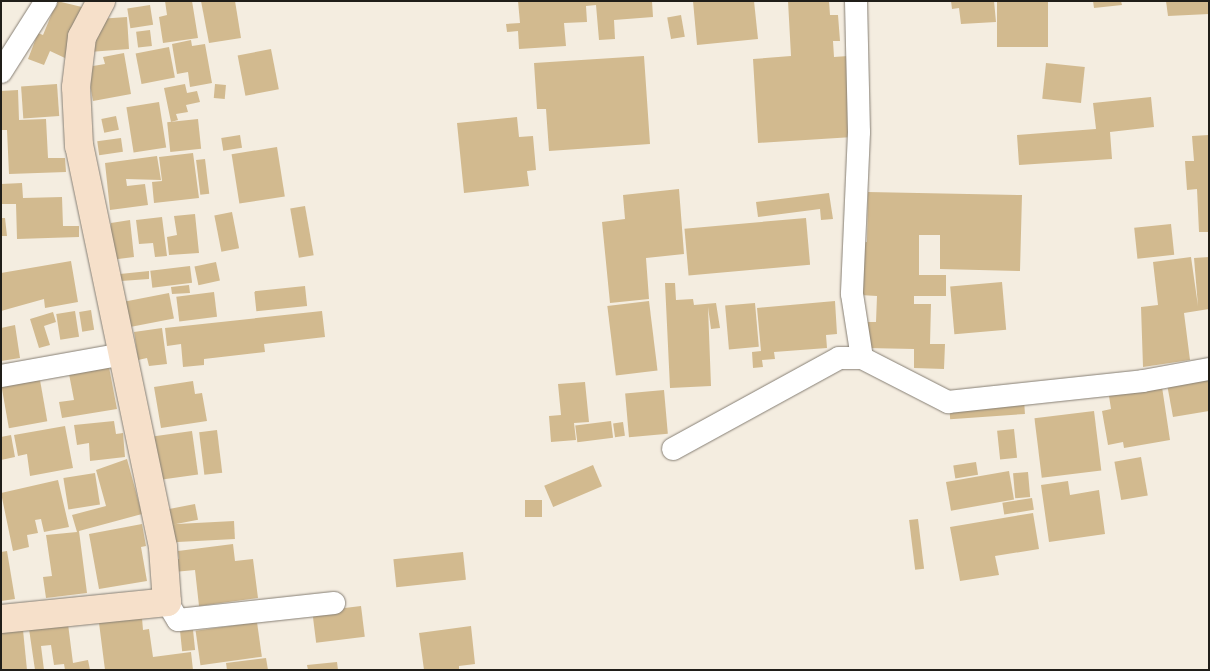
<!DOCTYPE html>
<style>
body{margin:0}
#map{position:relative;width:1210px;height:671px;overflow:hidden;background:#f4ede0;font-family:Montserrat,sans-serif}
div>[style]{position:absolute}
.building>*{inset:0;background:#d2ba8f;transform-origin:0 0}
.roads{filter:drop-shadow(0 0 1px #867f74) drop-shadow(0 0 1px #867f74)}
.street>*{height:22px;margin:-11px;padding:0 11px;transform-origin:11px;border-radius:11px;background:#fff}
.secondary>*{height:28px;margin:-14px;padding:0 14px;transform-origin:14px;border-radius:14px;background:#f6e0ca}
span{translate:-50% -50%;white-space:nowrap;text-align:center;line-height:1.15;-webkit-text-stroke:4px #fffaf3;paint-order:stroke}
.frame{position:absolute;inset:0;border:2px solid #201e19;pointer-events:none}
</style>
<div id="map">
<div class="building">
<div style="clip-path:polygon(57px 1px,86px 8px,65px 58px,50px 51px,44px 65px,28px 59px,38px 33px,43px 35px)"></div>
<div style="clip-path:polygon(165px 1px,192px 1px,198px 38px,163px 43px,159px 17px,167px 15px)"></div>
<div style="clip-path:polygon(201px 1px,235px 1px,241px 38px,209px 43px)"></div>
<div style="clip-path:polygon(518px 1px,652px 1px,653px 17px,614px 20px,615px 39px,599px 40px,596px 5px,586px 6px,587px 22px,564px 23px,566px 46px,519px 49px,518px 31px,507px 32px,506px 24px,520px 23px)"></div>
<div style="clip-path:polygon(693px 1px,754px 1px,758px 39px,697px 45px)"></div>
<div style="clip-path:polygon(788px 1px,829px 1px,830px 15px,838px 15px,840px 41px,833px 41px,834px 57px,848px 56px,853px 137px,758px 143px,753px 59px,791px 56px)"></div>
<div style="clip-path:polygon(951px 1px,994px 1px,996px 22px,961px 24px,959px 8px,952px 9px)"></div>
<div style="left:997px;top:1px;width:51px;height:46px"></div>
<div style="clip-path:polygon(1093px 1px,1121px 1px,1122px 5px,1094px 8px)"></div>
<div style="clip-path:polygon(1166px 1px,1209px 1px,1209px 14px,1168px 16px)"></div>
<div style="left:150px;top:5px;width:20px;height:23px;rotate:81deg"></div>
<div style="left:681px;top:15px;width:22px;height:14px;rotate:80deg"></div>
<div style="clip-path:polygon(127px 17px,129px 49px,89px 52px,88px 38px,99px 36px,98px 19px)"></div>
<div style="left:150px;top:30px;width:16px;height:14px;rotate:83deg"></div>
<div style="clip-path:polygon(191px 40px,192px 46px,205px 44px,212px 83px,190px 87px,188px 72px,177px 74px,172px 44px)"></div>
<div style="left:169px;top:47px;width:31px;height:34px;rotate:79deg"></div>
<div style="left:271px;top:49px;width:41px;height:34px;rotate:79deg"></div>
<div style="clip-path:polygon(124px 53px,131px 94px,93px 101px,87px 67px,105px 64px,103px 57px)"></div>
<div style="clip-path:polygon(644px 56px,650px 144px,549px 151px,546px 109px,537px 109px,534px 63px)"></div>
<div style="left:1046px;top:63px;width:39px;height:36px;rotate:6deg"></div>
<div style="left:57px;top:84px;width:32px;height:36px;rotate:86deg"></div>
<div style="clip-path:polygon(185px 84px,187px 93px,197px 91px,200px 102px,186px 105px,188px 112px,176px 114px,178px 120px,171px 122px,164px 88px)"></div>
<div style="left:215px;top:84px;width:11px;height:14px;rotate:5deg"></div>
<div style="clip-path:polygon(18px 90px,19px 120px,46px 119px,48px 158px,65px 158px,66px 172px,9px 174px,7px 130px,1px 130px,1px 91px)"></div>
<div style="clip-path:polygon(1151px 97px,1154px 127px,1110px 132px,1112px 159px,1019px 165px,1017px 135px,1096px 129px,1093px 103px)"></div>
<div style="left:159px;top:102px;width:46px;height:33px;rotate:81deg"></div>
<div style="left:116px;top:116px;width:14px;height:15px;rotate:78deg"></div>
<div style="clip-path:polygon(517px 117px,519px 137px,533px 136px,536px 170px,527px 171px,529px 186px,464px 193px,457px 123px)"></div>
<div style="left:198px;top:119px;width:30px;height:31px;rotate:84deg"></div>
<div style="left:240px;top:135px;width:13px;height:19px;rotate:81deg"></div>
<div style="clip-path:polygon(1209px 135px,1209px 232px,1199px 232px,1197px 189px,1187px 190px,1185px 161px,1194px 161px,1192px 136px)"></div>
<div style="left:121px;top:138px;width:14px;height:24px;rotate:82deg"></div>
<div style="left:277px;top:147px;width:50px;height:46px;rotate:81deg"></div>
<div style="clip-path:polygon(193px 153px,199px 198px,154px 203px,152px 182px,162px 181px,159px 157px)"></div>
<div style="clip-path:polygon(157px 156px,161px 180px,126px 179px,127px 186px,145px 184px,148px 205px,110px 210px,105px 163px)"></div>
<div style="left:205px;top:159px;width:35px;height:9px;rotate:83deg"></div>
<div style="clip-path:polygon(22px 183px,23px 198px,62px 197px,63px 226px,79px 226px,79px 237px,17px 239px,16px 204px,1px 204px,1px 184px)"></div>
<div style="clip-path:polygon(679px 189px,684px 254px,646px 258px,649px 299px,610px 303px,602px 222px,625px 219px,623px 195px)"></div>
<div style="clip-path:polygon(868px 192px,1022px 195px,1020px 271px,940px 269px,940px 235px,919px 235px,919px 275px,946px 275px,946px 296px,914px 296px,914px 304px,931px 304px,930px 344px,945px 344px,944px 369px,914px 368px,914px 349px,867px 348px,867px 322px,876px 322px,877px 296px,860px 295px,861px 242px,867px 242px)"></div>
<div style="clip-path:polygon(829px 193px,833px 219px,821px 220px,820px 209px,758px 217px,756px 202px)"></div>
<div style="left:305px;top:206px;width:50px;height:15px;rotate:80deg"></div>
<div style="left:232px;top:212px;width:37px;height:18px;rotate:79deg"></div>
<div style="clip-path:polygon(195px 214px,199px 253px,169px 255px,167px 237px,177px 235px,174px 216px)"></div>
<div style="clip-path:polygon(162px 217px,167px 256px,155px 257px,153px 243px,139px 244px,136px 220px)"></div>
<div style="clip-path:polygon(1px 218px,5px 218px,7px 236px,1px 236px)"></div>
<div style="left:806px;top:218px;width:47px;height:122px;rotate:85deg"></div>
<div style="clip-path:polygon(130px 220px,134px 257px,110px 260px,111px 223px)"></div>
<div style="left:1171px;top:224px;width:31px;height:37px;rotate:84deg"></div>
<div style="clip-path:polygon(1191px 257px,1198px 306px,1194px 258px,1209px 257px,1209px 309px,1184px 313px,1190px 360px,1143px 367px,1141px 307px,1158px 305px,1153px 262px)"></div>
<div style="clip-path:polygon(71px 261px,78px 302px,45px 308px,44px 299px,1px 311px,1px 273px)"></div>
<div style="left:216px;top:262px;width:19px;height:22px;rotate:78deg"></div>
<div style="left:190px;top:266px;width:17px;height:40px;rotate:83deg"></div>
<div style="clip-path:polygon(149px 271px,149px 279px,121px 281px,120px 274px)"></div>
<div style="left:1002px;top:282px;width:48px;height:52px;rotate:85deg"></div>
<div style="clip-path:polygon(665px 283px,675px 283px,676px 300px,693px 299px,694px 305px,716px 303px,720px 328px,711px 329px,708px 307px,711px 386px,670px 388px)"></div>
<div style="clip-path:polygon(189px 285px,190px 293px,172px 294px,171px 287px)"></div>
<div style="left:305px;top:286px;width:20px;height:51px;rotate:84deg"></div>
<div style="left:214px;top:292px;width:25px;height:38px;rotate:83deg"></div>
<div style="left:169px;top:293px;width:26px;height:46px;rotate:79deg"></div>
<div style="left:649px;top:301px;width:70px;height:42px;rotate:83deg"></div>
<div style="clip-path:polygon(835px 301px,837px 334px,826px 335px,827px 348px,774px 352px,775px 359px,762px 360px,763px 367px,753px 368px,752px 352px,761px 351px,757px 308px)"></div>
<div style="left:755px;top:303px;width:44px;height:30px;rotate:85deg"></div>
<div style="left:91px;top:310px;width:20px;height:12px;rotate:81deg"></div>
<div style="left:75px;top:311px;width:26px;height:19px;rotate:81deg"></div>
<div style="clip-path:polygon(322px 311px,325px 337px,264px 344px,265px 352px,204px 359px,204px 365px,183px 367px,181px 344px,167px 346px,165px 328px)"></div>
<div style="clip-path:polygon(53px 312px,56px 322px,44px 326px,50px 345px,39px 348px,30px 319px)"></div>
<div style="clip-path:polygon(15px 325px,20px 358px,1px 361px,1px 328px)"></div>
<div style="clip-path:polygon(162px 328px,167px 364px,149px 366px,147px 358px,138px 360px,134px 332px)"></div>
<div style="clip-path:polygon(109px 367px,117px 409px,62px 418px,59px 402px,74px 400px,69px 374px)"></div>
<div style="clip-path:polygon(1209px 377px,1209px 411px,1173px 417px,1167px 384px)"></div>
<div style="left:40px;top:380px;width:42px;height:39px;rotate:80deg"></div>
<div style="clip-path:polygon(193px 381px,195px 394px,202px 393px,207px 421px,161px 428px,154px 387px)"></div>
<div style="clip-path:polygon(585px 382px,589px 422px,574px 423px,576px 440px,551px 442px,549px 416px,561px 415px,558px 384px)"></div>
<div style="clip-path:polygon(1162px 387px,1170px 440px,1124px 448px,1123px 442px,1108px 445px,1102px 411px,1111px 409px,1109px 396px)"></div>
<div style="left:664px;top:390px;width:44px;height:39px;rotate:85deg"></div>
<div style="left:1024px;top:400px;width:14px;height:75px;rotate:86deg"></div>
<div style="left:1094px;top:411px;width:60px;height:60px;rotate:83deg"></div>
<div style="clip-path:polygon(114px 421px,116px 434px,123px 433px,125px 457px,90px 461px,89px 443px,77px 445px,74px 425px)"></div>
<div style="left:611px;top:421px;width:17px;height:36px;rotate:83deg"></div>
<div style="left:623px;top:422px;width:14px;height:10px;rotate:82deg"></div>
<div style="clip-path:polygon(65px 426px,73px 468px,30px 476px,27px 454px,18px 456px,14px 435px)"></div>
<div style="left:1014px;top:429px;width:29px;height:17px;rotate:84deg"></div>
<div style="left:217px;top:430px;width:43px;height:18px;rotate:83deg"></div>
<div style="left:192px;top:431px;width:44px;height:38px;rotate:82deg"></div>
<div style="clip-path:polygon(11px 435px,15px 457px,1px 460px,1px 437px)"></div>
<div style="left:1141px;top:457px;width:39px;height:27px;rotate:80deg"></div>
<div style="clip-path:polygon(127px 459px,142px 514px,79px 531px,87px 593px,46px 598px,43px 577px,52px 576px,46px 535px,77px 532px,72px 515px,106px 506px,96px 470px)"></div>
<div style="left:976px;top:462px;width:13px;height:23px;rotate:81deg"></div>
<div style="left:593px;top:465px;width:23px;height:53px;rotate:67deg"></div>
<div style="left:1009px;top:471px;width:29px;height:64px;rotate:80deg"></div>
<div style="left:1028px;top:472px;width:25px;height:15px;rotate:85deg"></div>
<div style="left:95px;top:473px;width:32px;height:32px;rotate:81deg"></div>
<div style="clip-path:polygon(58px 480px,69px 527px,44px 532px,41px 519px,35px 520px,38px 533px,27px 535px,29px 547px,13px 551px,1px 493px)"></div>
<div style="clip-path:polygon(1068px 481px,1070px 495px,1099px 490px,1105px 534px,1049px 542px,1041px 485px)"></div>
<div style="left:1032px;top:498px;width:12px;height:30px;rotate:81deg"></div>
<div style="left:525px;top:500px;width:17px;height:17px"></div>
<div style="left:195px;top:504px;width:16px;height:29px;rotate:79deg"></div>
<div style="clip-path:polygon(1033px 513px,1039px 549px,995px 556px,999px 575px,960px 581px,950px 527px)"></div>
<div style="left:918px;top:519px;width:50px;height:9px;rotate:83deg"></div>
<div style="left:234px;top:521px;width:18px;height:62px;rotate:87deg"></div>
<div style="clip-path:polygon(142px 524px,146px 546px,141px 547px,147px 581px,99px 589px,89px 534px)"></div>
<div style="clip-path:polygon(233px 544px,235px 561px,253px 559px,258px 598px,199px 606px,195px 570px,174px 572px,173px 560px,179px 559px,178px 551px)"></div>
<div style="clip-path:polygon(7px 551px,15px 599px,1px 601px,1px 552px)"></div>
<div style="left:463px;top:552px;width:28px;height:70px;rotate:84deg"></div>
<div style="left:361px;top:606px;width:31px;height:49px;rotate:83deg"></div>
<div style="clip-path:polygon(142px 618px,143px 630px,149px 629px,153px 657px,191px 652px,193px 670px,105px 670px,99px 623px)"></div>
<div style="left:257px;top:622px;width:35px;height:62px;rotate:82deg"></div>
<div style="clip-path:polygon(68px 624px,73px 663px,88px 660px,90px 670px,65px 670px,64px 664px,54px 665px,51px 645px,41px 646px,44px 670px,35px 670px,29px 629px)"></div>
<div style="clip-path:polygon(471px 626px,475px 664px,459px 666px,459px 670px,424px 670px,419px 633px)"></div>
<div style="clip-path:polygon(23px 630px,27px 670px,1px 670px,1px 632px)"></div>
<div style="left:193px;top:630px;width:20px;height:13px;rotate:84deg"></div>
<div style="clip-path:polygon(266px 658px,268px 670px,227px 670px,226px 663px)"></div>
<div style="clip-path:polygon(337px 662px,338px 670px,308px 670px,307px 665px)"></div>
</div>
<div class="roads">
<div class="street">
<div style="left:856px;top:1px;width:131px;rotate:88.7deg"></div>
<div style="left:859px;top:132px;width:162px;rotate:92.5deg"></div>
<div style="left:852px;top:294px;width:65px;rotate:81.1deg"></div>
<div style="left:1px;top:72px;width:84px;rotate:-57.6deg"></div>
<div style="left:1px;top:376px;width:124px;rotate:-10.2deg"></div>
<div style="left:673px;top:449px;width:189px;rotate:-28.7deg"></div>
<div style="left:839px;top:358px;width:23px"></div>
<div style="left:862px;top:358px;width:97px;rotate:27.1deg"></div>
<div style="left:948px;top:402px;width:196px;rotate:-6.1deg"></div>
<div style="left:1143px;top:381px;width:67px;rotate:-10.3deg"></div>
<div style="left:167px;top:602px;width:21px;rotate:59deg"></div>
<div style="left:178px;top:620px;width:157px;rotate:-6.2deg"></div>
</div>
<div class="secondary">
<div style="left:1px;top:619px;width:167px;rotate:-5.8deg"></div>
<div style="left:167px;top:602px;width:55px;rotate:-94.2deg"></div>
<div style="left:163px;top:547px;width:410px;rotate:-101.8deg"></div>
<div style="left:79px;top:146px;width:59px;rotate:-92.9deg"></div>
<div style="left:76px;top:87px;width:50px;rotate:-83.2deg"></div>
<div style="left:82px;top:37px;width:41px;rotate:-62.2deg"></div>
</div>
</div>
<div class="frame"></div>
</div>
